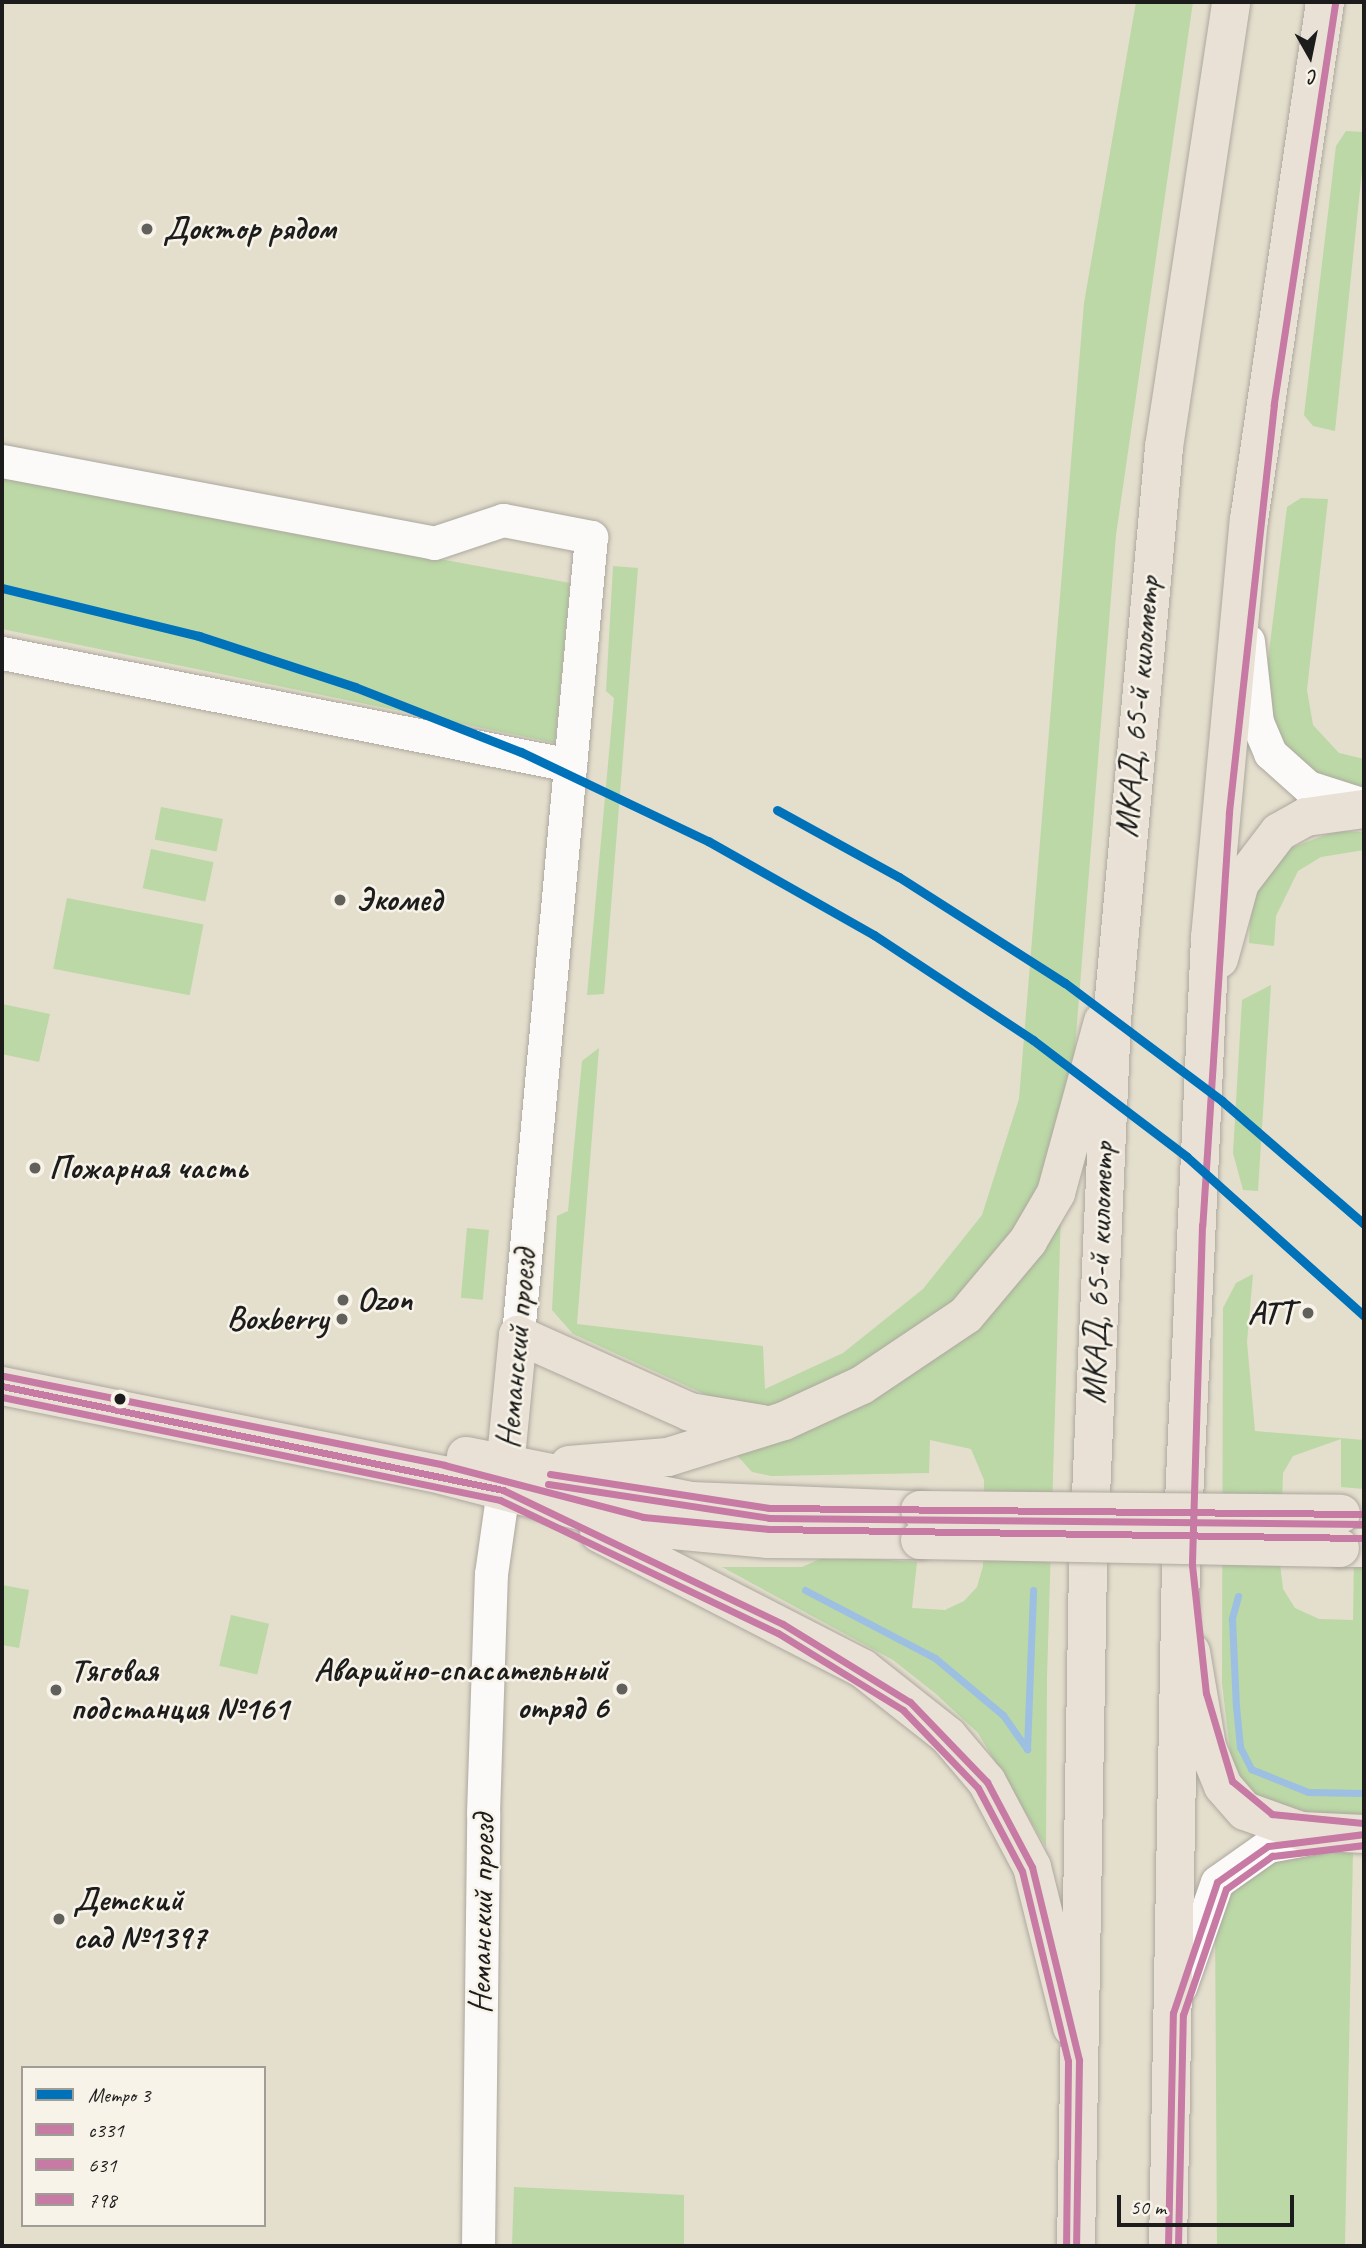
<!DOCTYPE html>
<meta charset="utf-8">
<style>
body{margin:0}
#map{position:relative;width:1366px;height:2248px;overflow:hidden;background:#e4decd;font-family:Caveat,sans-serif}
div>[style]{position:absolute}
.green>*{inset:0;background:#bbd8a6;transform-origin:0 0}
.stream>*{height:7px;margin:-3.5px;padding:0 3.5px;transform-origin:3.5px;border-radius:3.5px;background:#9cbfe2}
.roads{filter:drop-shadow(0 0 2px #aca89e) drop-shadow(0 0 2px #aca89e)}
.minor>*{height:33px;margin:-16.5px;padding:0 16.5px;transform-origin:16.5px;border-radius:16.5px;background:#fbfaf8}
.major>*{height:38px;margin:-19px;padding:0 19px;transform-origin:19px;border-radius:19px;background:#eae1d6}
.highway>*{height:38px;margin:-19px;padding:0 19px;transform-origin:19px;border-radius:19px;background:#eae1d6}
.bridges{filter:drop-shadow(0 0 2px #aca89e) drop-shadow(0 0 2px #aca89e)}
.major-bridge>*{height:38px;margin:-19px;padding:0 19px;transform-origin:19px;border-radius:19px;background:#eae1d6}
.bus-1>*{height:7px;margin:-3.5px;padding:0 3.5px;transform-origin:3.5px;border-radius:3.5px;background:#c67aa4}
.bus-2>*{height:7px;margin:-3.5px;padding:0 3.5px;transform-origin:3.5px;border-radius:3.5px;background:#c67aa4}
.bus-3>*{height:7px;margin:-3.5px;padding:0 3.5px;transform-origin:3.5px;border-radius:3.5px;background:#c67aa4}
.metro-1>*{height:9px;margin:-4.5px;padding:0 4.5px;transform-origin:4.5px;border-radius:4.5px;background:#0072ba}
.dots>*{width:19px;height:19px;translate:-50% -50%;box-sizing:border-box;border:4px solid #f7f3e8;border-radius:50%}
span{translate:-50% -50%;white-space:nowrap;text-align:center;line-height:1.15;-webkit-text-stroke:5px #f7f3e8;paint-order:stroke}
.poi-label{font-size:33px;color:#1c1c1c;font-weight:700}
.left{translate:0 -50%;text-align:left}
.right{translate:-100% -50%;text-align:right}
.street-label{font-size:33px;color:#1c1c1c}
.frame{position:absolute;inset:0;border:4px solid #1c1c1c;pointer-events:none}
.legend{position:absolute;left:21px;top:2066px;width:245px;height:161px;box-sizing:border-box;background:#f7f3e8;border:2px solid #9f9d96;margin:0;padding:9px 12px;list-style:none;font-size:21px;color:#1c1c1c}
.legend li{display:flex;align-items:center;gap:14px;height:35px}
.legend b{width:35px;border:2px solid #9f9d96}
.north{position:absolute;left:1275px;top:21px;width:70px;height:70px;-webkit-text-stroke:5px #f7f3e8;paint-order:stroke;rotate:171deg;font-size:19px;font-weight:700;line-height:28px;text-align:center;color:#1c1c1c}
.north::after{content:'';display:block;margin:auto;width:24px;height:32px;background:#1c1c1c;clip-path:polygon(50% 0,100% 100%,50% 72%,0 100%)}
.scale{position:absolute;left:1117px;top:2195px;width:177px;height:32px;box-sizing:border-box;border:4px solid #1c1c1c;border-top:0;padding-left:9px;font-size:21px;line-height:24px;white-space:nowrap;color:#1c1c1c;-webkit-text-stroke:5px #f7f3e8;paint-order:stroke}
</style>
<div id="map">
<div class="green">
<div style="clip-path:polygon(1136px 2px,1193px 2px,1116px 535px,1073px 1073px,1038px 1204px,1001px 1261px,917px 1338px,780px 1408px,724px 1403px,573px 1334px,552px 1310px,557px 1216px,568px 1211px,582px 1061px,599px 1048px,577px 1324px,763px 1346px,765px 1389px,843px 1353px,923px 1289px,982px 1215px,1019px 1099px,1084px 303px)"></div>
<div style="clip-path:polygon(1346px 131px,1364px 132px,1364px 151px,1335px 431px,1313px 426px,1304px 415px,1336px 146px)"></div>
<div style="clip-path:polygon(2px 478px,570px 583px,555px 743px,2px 629px)"></div>
<div style="clip-path:polygon(1301px 498px,1328px 499px,1307px 690px,1313px 725px,1339px 753px,1364px 759px,1364px 791px,1302px 771px,1274px 731px,1266px 676px,1287px 507px)"></div>
<div style="clip-path:polygon(613px 566px,638px 568px,604px 994px,587px 995px,614px 698px,606px 691px)"></div>
<div style="left:161px;top:807px;width:63px;height:33px;rotate:11deg"></div>
<div style="clip-path:polygon(1336px 831px,1364px 832px,1364px 850px,1321px 857px,1298px 871px,1276px 916px,1274px 946px,1249px 943px,1251px 902px,1283px 851px)"></div>
<div style="left:151px;top:849px;width:64px;height:40px;rotate:12deg"></div>
<div style="left:67px;top:898px;width:139px;height:72px;rotate:11deg"></div>
<div style="clip-path:polygon(1271px 985px,1258px 1191px,1243px 1190px,1233px 1153px,1242px 1000px)"></div>
<div style="clip-path:polygon(2px 1004px,50px 1014px,39px 1062px,2px 1054px)"></div>
<div style="clip-path:polygon(1061px 1211px,1047px 1678px,1046px 1847px,978px 1733px,936px 1694px,893px 1660px,722px 1567px,802px 1567px,827px 1556px,917px 1562px,912px 1608px,945px 1610px,964px 1601px,977px 1587px,983px 1566px,984px 1480px,971px 1449px,930px 1440px,929px 1473px,771px 1476px,752px 1472px,734px 1452px,869px 1397px)"></div>
<div style="left:467px;top:1228px;width:22px;height:70px;rotate:5deg"></div>
<div style="clip-path:polygon(1253px 1274px,1247px 1342px,1255px 1431px,1364px 1440px,1364px 1489px,1341px 1487px,1341px 1439px,1293px 1456px,1283px 1473px,1280px 1564px,1283px 1589px,1295px 1608px,1319px 1619px,1353px 1620px,1354px 1556px,1364px 1556px,1364px 1818px,1278px 1812px,1236px 1782px,1230px 1751px,1222px 1683px,1223px 1308px,1236px 1283px)"></div>
<div style="clip-path:polygon(2px 1585px,29px 1590px,19px 1648px,2px 1645px)"></div>
<div style="left:231px;top:1615px;width:39px;height:52px;rotate:13deg"></div>
<div style="clip-path:polygon(1353px 1851px,1345px 2246px,1217px 2246px,1215px 1914px,1234px 1887px,1279px 1858px)"></div>
<div style="clip-path:polygon(514px 2187px,684px 2195px,684px 2246px,512px 2246px)"></div>
</div>
<div class="stream">
<div style="left:805px;top:1590px;width:147px;rotate:27.6deg"></div>
<div style="left:935px;top:1658px;width:89px;rotate:40deg"></div>
<div style="left:1003px;top:1715px;width:42px;rotate:54.8deg"></div>
<div style="left:1027px;top:1749px;width:159px;rotate:-87.8deg"></div>
<div style="left:1238px;top:1596px;width:24px;rotate:105deg"></div>
<div style="left:1232px;top:1619px;width:87px;rotate:87.4deg"></div>
<div style="left:1236px;top:1706px;width:41px;rotate:84.4deg"></div>
<div style="left:1240px;top:1747px;width:25px;rotate:63deg"></div>
<div style="left:1251px;top:1769px;width:61px;rotate:22deg"></div>
<div style="left:1308px;top:1792px;width:56px;rotate:1deg"></div>
</div>
<div class="roads">
<div class="minor">
<div style="left:2px;top:461px;width:440px;rotate:10.7deg"></div>
<div style="left:434px;top:543px;width:73px;rotate:-18.4deg"></div>
<div style="left:503px;top:520px;width:90px;rotate:10.9deg"></div>
<div style="left:591px;top:537px;width:801px;rotate:95.23deg"></div>
<div style="left:1248px;top:641px;width:81px;rotate:83.7deg"></div>
<div style="left:1257px;top:722px;width:34px;rotate:67deg"></div>
<div style="left:1270px;top:753px;width:51px;rotate:41.8deg"></div>
<div style="left:1308px;top:787px;width:59px;rotate:17.8deg"></div>
<div style="left:2px;top:653px;width:579px;rotate:11.15deg"></div>
<div style="left:1180px;top:1987px;width:111px;rotate:-70.6deg"></div>
<div style="left:1217px;top:1882px;width:62px;rotate:-35.2deg"></div>
<div style="left:1268px;top:1846px;width:55px;rotate:-10.5deg"></div>
<div style="left:478px;top:2246px;width:433px;rotate:-89.3deg"></div>
<div style="left:483px;top:1813px;width:239px;rotate:-88.1deg"></div>
<div style="left:491px;top:1574px;width:85px;rotate:-81.9deg"></div>
</div>
<div class="major">
<div style="left:1219px;top:959px;width:79px;rotate:-74.6deg"></div>
<div style="left:1240px;top:883px;width:64px;rotate:-52.6deg"></div>
<div style="left:1279px;top:832px;width:31px;rotate:-29deg"></div>
<div style="left:1306px;top:817px;width:59px;rotate:-7.9deg"></div>
<div style="left:2px;top:1386px;width:449px;rotate:11.4deg"></div>
<div style="left:442px;top:1475px;width:206px;rotate:14.6deg"></div>
<div style="left:641px;top:1527px;width:128px;rotate:5.4deg"></div>
<div style="left:768px;top:1539px;width:152px;rotate:0.4deg"></div>
<div style="left:466px;top:1456px;width:229px;rotate:11.3deg"></div>
<div style="left:691px;top:1501px;width:229px;rotate:2.3deg"></div>
<div style="left:569px;top:1465px;width:99px;rotate:-4.6deg"></div>
<div style="left:668px;top:1457px;width:121px;rotate:-17.2deg"></div>
<div style="left:784px;top:1421px;width:86px;rotate:-24.8deg"></div>
<div style="left:862px;top:1385px;width:125px;rotate:-33.9deg"></div>
<div style="left:966px;top:1315px;width:97px;rotate:-50deg"></div>
<div style="left:1028px;top:1241px;width:56px;rotate:-59.7deg"></div>
<div style="left:1056px;top:1193px;width:178px;rotate:-74.7deg"></div>
<div style="left:503px;top:1488px;width:154px;rotate:-84.4deg"></div>
<div style="left:518px;top:1335px;width:188px;rotate:24.1deg"></div>
<div style="left:690px;top:1412px;width:73px;rotate:9.5deg"></div>
<div style="left:599px;top:1533px;width:296px;rotate:27.2deg"></div>
<div style="left:862px;top:1668px;width:110px;rotate:38.3deg"></div>
<div style="left:948px;top:1736px;width:60px;rotate:49.7deg"></div>
<div style="left:987px;top:1782px;width:96px;rotate:62.1deg"></div>
<div style="left:1032px;top:1867px;width:165px;rotate:76deg"></div>
<div style="left:1340px;top:1548px;width:24px"></div>
<div style="left:1191px;top:1652px;width:96px;rotate:80.4deg"></div>
<div style="left:1207px;top:1747px;width:42px;rotate:67.7deg"></div>
<div style="left:1223px;top:1786px;width:33px;rotate:49deg"></div>
<div style="left:1245px;top:1811px;width:59px;rotate:19.7deg"></div>
<div style="left:1301px;top:1831px;width:63px;rotate:2.7deg"></div>
</div>
<div class="highway">
<div style="left:1076px;top:2246px;width:683px;rotate:-88.99deg"></div>
<div style="left:1088px;top:1563px;width:544px;rotate:-87.47deg"></div>
<div style="left:1112px;top:1020px;width:575px;rotate:-84.81deg"></div>
<div style="left:1164px;top:447px;width:450px;rotate:-81.4deg"></div>
<div style="left:1168px;top:2246px;width:681px;rotate:-88.91deg"></div>
<div style="left:1181px;top:1565px;width:628px;rotate:-87.35deg"></div>
<div style="left:1210px;top:938px;width:420px;rotate:-84.7deg"></div>
<div style="left:1249px;top:520px;width:524px;rotate:-81.65deg"></div>
</div>
</div>
<div class="bridges">
<div class="major-bridge">
<div style="left:920px;top:1510px;width:421px;rotate:0.5deg"></div>
<div style="left:920px;top:1540px;width:420px;rotate:1.1deg"></div>
</div>
</div>
<div class="bus-1">
<div style="left:2px;top:1386px;width:512px;rotate:11.73deg"></div>
<div style="left:503px;top:1490px;width:310px;rotate:25.6deg"></div>
<div style="left:783px;top:1624px;width:149px;rotate:31.6deg"></div>
<div style="left:910px;top:1702px;width:111px;rotate:46.1deg"></div>
<div style="left:987px;top:1782px;width:96px;rotate:62.1deg"></div>
<div style="left:1032px;top:1867px;width:199px;rotate:76.3deg"></div>
<div style="left:1079px;top:2060px;width:186px;rotate:90.9deg"></div>
<div style="left:550px;top:1474px;width:222px;rotate:8.8deg"></div>
<div style="left:769px;top:1508px;width:595px;rotate:0.58deg"></div>
<div style="left:1168px;top:2246px;width:233px;rotate:-88.8deg"></div>
<div style="left:1173px;top:2013px;width:138px;rotate:-71.4deg"></div>
<div style="left:1217px;top:1882px;width:62px;rotate:-35.2deg"></div>
<div style="left:1268px;top:1846px;width:97px;rotate:-7.1deg"></div>
</div>
<div class="bus-2">
<div style="left:2px;top:1397px;width:509px;rotate:11.69deg"></div>
<div style="left:500px;top:1500px;width:308px;rotate:25.6deg"></div>
<div style="left:778px;top:1633px;width:147px;rotate:31.6deg"></div>
<div style="left:903px;top:1710px;width:108px;rotate:46.1deg"></div>
<div style="left:978px;top:1788px;width:94px;rotate:62.1deg"></div>
<div style="left:1022px;top:1871px;width:195px;rotate:76.4deg"></div>
<div style="left:1068px;top:2061px;width:185px;rotate:90.6deg"></div>
<div style="left:548px;top:1484px;width:224px;rotate:8.7deg"></div>
<div style="left:769px;top:1518px;width:595px;rotate:0.58deg"></div>
<div style="left:1178px;top:2246px;width:231px;rotate:-88.8deg"></div>
<div style="left:1183px;top:2015px;width:133px;rotate:-71.2deg"></div>
<div style="left:1226px;top:1889px;width:57px;rotate:-35.7deg"></div>
<div style="left:1272px;top:1856px;width:93px;rotate:-6.8deg"></div>
</div>
<div class="bus-3">
<div style="left:1335px;top:4px;width:405px;rotate:98.7deg"></div>
<div style="left:1274px;top:404px;width:411px;rotate:96.3deg"></div>
<div style="left:1229px;top:813px;width:413px;rotate:93.7deg"></div>
<div style="left:1202px;top:1225px;width:340px;rotate:91.7deg"></div>
<div style="left:1192px;top:1565px;width:129px;rotate:83.8deg"></div>
<div style="left:1206px;top:1693px;width:92px;rotate:73.5deg"></div>
<div style="left:1232px;top:1781px;width:52px;rotate:39.5deg"></div>
<div style="left:1272px;top:1814px;width:92px;rotate:5.6deg"></div>
<div style="left:4px;top:1376px;width:449px;rotate:11.4deg"></div>
<div style="left:444px;top:1465px;width:206px;rotate:14.6deg"></div>
<div style="left:643px;top:1517px;width:127px;rotate:5.4deg"></div>
<div style="left:769px;top:1529px;width:595px;rotate:0.87deg"></div>
</div>
<div class="metro-1">
<div style="left:2px;top:588px;width:203px;rotate:13.7deg"></div>
<div style="left:199px;top:636px;width:164px;rotate:18.1deg"></div>
<div style="left:355px;top:687px;width:178px;rotate:21.4deg"></div>
<div style="left:521px;top:752px;width:207px;rotate:25.5deg"></div>
<div style="left:708px;top:841px;width:191px;rotate:29.5deg"></div>
<div style="left:874px;top:935px;width:191px;rotate:33.4deg"></div>
<div style="left:1033px;top:1040px;width:193px;rotate:37.2deg"></div>
<div style="left:1187px;top:1157px;width:238px;rotate:41.9deg"></div>
<div style="left:777px;top:810px;width:139px;rotate:28.8deg"></div>
<div style="left:899px;top:877px;width:197px;rotate:32.6deg"></div>
<div style="left:1065px;top:983px;width:196px;rotate:36.9deg"></div>
<div style="left:1222px;top:1101px;width:188px;rotate:40.9deg"></div>
</div>
<div class="dots">
<div style="left:147px;top:229px;background:#62605a"></div>
<div style="left:340px;top:900px;background:#62605a"></div>
<div style="left:35px;top:1168px;background:#62605a"></div>
<div style="left:343px;top:1300px;background:#62605a"></div>
<div style="left:1308px;top:1313px;background:#62605a"></div>
<div style="left:342px;top:1319px;background:#62605a"></div>
<div style="left:120px;top:1399px;background:#1c1c1c"></div>
<div style="left:622px;top:1689px;background:#62605a"></div>
<div style="left:56px;top:1690px;background:#62605a"></div>
<div style="left:59px;top:1919px;background:#62605a"></div>
</div>
<div class="poi-label">
<span class="left" style="left:163px;top:229px">Доктор рядом</span>
<span class="left" style="left:356px;top:900px">Экомед</span>
<span class="left" style="left:49px;top:1168px">Пожарная часть</span>
<span class="left" style="left:357px;top:1300px">Ozon</span>
<span class="right" style="left:1294px;top:1313px">АТТ</span>
<span class="right" style="left:328px;top:1319px">Boxberry</span>
<span class="right" style="left:608px;top:1689px">Аварийно-спасательный<br>отряд 6</span>
<span class="left" style="left:70px;top:1690px">Тяговая<br>подстанция №161</span>
<span class="left" style="left:73px;top:1919px">Детский<br>сад №1397</span>
</div>
<div class="street-label">
<span style="left:1138px;top:707px;rotate:-85deg">МКАД, 65-й километр</span>
<span style="left:1099px;top:1273px;rotate:-88deg">МКАД, 65-й километр</span>
<span style="left:517px;top:1349px;rotate:-85deg">Неманский проезд</span>
<span style="left:482px;top:1914px;rotate:-89deg">Неманский проезд</span>
</div>
<div class="frame"></div>
<ul class="legend">
<li><b style="height:9px;background:#0072ba"></b>Метро 3</li>
<li><b style="height:9px;background:#c67aa4"></b>с331</li>
<li><b style="height:9px;background:#c67aa4"></b>631</li>
<li><b style="height:9px;background:#c67aa4"></b>798</li>
</ul>
<div class="north">С</div>
<div class="scale">50 m</div>
</div>
